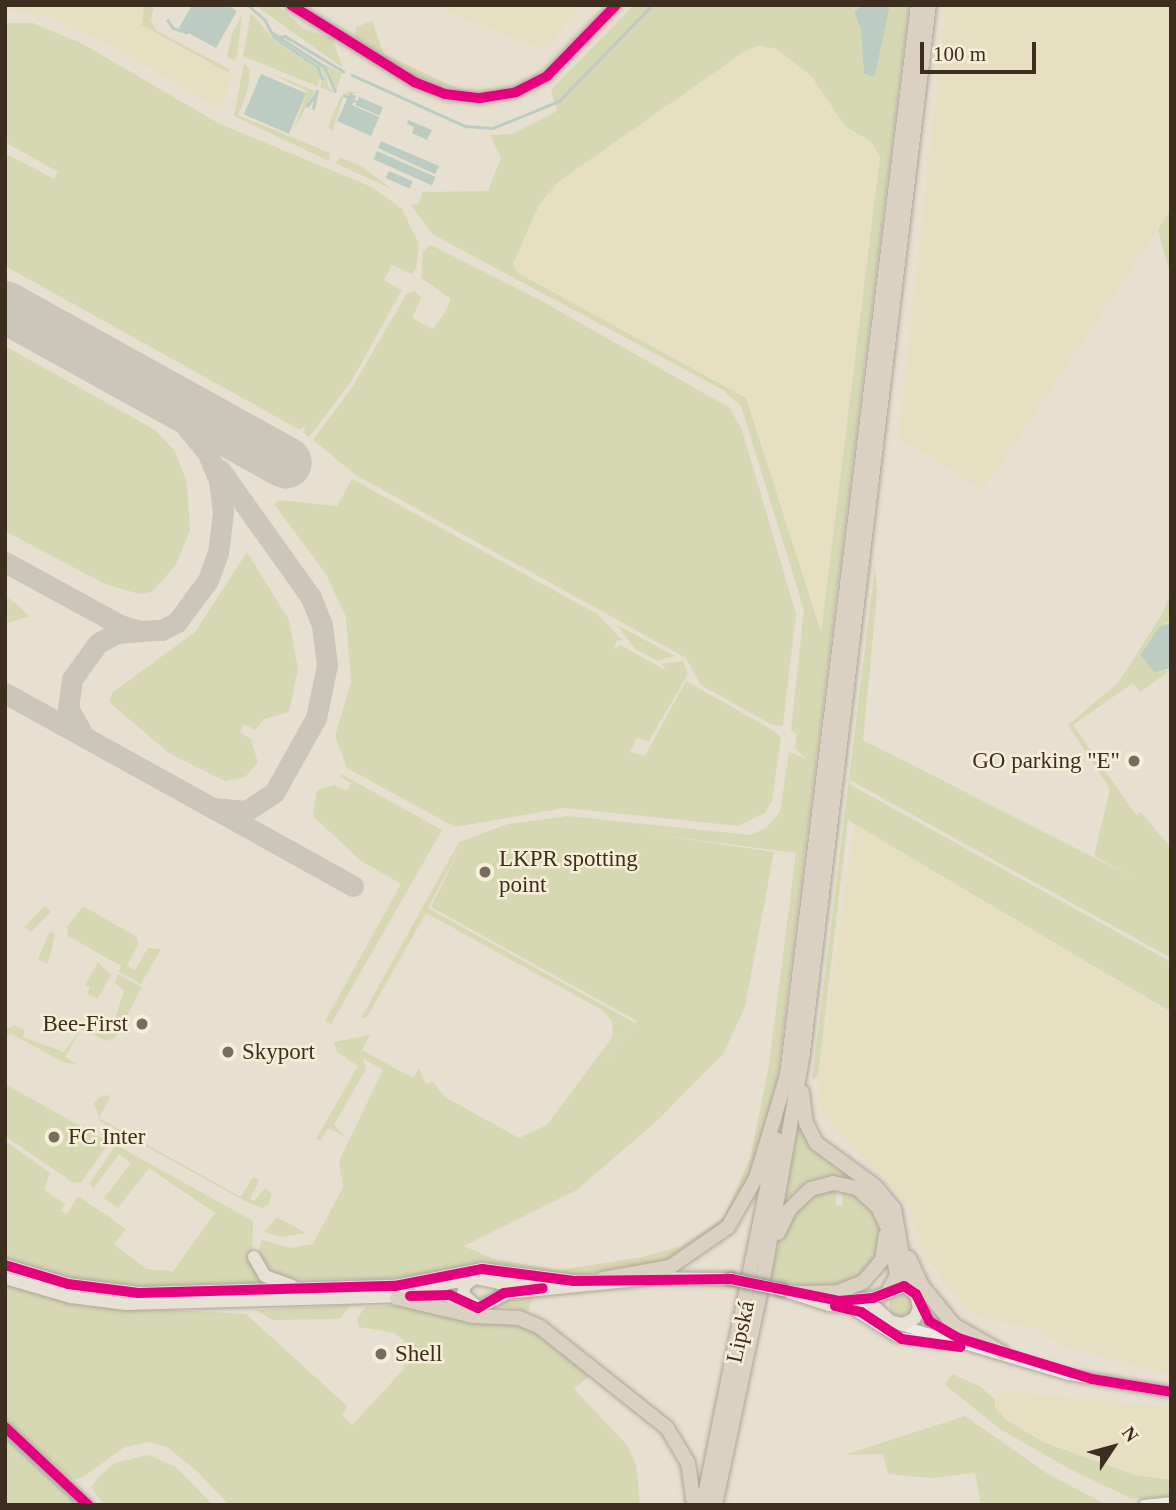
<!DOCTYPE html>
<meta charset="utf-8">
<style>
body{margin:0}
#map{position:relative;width:1176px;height:1510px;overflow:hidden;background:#e7e0d1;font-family:"Times New Roman",serif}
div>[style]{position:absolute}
.farmland>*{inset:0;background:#e6dfc2}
.green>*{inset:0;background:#d6d7b3;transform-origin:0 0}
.round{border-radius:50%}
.water>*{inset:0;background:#bcccc2;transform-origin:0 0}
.stream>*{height:2.5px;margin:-1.25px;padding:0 1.25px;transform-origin:1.25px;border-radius:1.25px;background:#bcccc2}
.taxiway>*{height:21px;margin:-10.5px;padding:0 10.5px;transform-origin:10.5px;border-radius:10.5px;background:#cbc5ba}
.runway>*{height:52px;margin:-26px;padding:0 26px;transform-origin:26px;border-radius:26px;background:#cbc5ba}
.roads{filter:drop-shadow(0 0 2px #ada599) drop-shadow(0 0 2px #ada599)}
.minor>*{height:10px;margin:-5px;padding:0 5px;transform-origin:5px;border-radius:5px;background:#efebe3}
.major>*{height:12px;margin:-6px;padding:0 6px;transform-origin:6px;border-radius:6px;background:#e6e1d4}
.highway>*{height:14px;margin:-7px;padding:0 7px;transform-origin:7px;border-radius:7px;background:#dad1c2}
.bridges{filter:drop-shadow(0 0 2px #928b80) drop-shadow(0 0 2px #928b80)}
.major-bridge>*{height:12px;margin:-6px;padding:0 6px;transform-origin:6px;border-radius:6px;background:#e6e1d4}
.bus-1>*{height:10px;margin:-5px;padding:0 5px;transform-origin:5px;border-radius:5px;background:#e5007d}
.dots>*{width:19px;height:19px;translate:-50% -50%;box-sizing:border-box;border:4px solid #f7eed8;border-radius:50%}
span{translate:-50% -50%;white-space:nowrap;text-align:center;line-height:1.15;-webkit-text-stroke:5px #f7eed8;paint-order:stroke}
.poi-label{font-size:23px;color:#3d2e20}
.right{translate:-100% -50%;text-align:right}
.left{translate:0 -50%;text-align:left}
.street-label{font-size:23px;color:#3d2e20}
.frame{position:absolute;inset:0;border:7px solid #3d2e20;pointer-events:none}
.north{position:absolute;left:1078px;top:1412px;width:70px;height:70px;-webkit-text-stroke:5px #f7eed8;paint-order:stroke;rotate:54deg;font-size:19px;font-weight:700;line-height:28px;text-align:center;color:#3d2e20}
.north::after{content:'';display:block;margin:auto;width:24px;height:32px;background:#3d2e20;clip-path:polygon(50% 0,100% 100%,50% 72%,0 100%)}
.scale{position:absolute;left:920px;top:42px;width:116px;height:32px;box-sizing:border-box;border:4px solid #3d2e20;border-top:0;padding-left:9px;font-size:21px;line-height:24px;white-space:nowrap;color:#3d2e20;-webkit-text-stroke:5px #f7eed8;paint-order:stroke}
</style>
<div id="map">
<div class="farmland">
<div style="clip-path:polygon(5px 5px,144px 5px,142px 25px,233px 75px,221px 109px,115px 48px,47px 16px,5px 10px)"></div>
<div style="clip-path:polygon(433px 5px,583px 5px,544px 50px)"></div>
<div style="clip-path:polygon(946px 5px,1171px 5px,1171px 209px,983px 490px,898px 437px)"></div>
<div style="clip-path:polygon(760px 45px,777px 49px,812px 77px,853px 133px,871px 142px,880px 157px,820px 634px,746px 398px,518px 273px,513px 264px,539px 205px,558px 182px,745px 51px)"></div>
<div style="clip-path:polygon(855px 823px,1171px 1014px,1171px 1374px,1065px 1347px,1036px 1329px,986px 1319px,962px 1306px,925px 1255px,909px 1206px,831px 1126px,820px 1106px,818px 1076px)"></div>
<div style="clip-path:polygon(997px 1391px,1171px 1407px,1171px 1480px,1134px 1475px,1043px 1442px,999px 1413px,995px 1407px)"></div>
</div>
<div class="green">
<div style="clip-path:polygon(144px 5px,154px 5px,151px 21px,157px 31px,229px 69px,229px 73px,142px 25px)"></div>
<div style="clip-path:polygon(277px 5px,304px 29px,332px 38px,343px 68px,256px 6px)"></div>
<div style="clip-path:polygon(evenodd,634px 5px,862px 5px,854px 12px,861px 30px,864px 74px,870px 76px,875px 74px,890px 5px,909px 5px,774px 1105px,756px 1169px,727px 1221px,669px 1261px,571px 1276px,281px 1280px,271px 1276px,258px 1253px,262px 1240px,291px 1248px,313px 1244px,343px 1187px,339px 1161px,383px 1070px,363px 1058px,366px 1069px,334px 1125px,346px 1137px,328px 1128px,320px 1141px,316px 1139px,358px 1066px,337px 1052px,334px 1042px,370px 1035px,362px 1050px,413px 1078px,419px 1069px,426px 1084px,433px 1082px,445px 1097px,519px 1138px,547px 1125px,613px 1036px,612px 1021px,602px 1010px,426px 913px,367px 1017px,361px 1018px,459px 842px,508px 824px,568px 816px,750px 835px,766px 828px,780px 812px,789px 752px,806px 759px,795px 748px,797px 734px,791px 730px,804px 610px,741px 406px,723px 390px,432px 234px,411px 205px,419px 204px,422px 192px,488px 191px,501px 158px,490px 135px,512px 134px,557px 111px,551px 90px,634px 5px,760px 45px,777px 49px,812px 77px,845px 126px,871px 142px,880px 157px,821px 632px,746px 398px,518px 273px,513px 264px,539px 205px,558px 182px,745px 51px,760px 45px,634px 5px,650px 834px,796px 853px,769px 1065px,750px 1159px,724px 1217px,681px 1246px,642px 1257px,560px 1270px,494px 1259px,464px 1246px,577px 1190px,661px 1117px,723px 1054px,745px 1007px,774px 852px,650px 834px,634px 5px,463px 842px,431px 907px,637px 1021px,604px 1063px,635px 1023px,428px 908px,463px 842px)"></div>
<div style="clip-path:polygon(251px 13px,273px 39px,317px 69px,321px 75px,317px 86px,243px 56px)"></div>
<div style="clip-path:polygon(242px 16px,237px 56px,234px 61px,227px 57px,232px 33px)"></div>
<div style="clip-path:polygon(372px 21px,384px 54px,463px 91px,416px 78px,354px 39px,356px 27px)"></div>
<div style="clip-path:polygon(5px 23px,33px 23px,81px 43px,220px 124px,372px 187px,402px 209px,419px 244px,416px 268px,412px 274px,392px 265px,384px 280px,402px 290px,351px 382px,309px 437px,303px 432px,306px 425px,300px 430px,5px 266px,5px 153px,54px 179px,58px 172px,5px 142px)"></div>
<div style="clip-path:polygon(244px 63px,250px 70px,248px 89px,238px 115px,330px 153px,329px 161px,234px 116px)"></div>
<div style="clip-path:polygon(318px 64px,326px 71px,328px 86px,334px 93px,329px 70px,323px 64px,341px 73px,343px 70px,336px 92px,334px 93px,320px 87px,324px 74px)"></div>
<div style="clip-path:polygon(266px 71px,315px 91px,294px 129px,307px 91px)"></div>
<div style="clip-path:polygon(349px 91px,358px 93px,344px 95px,332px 132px,328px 126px,341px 96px)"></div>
<div style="clip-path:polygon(340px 157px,362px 167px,392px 189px,335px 163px)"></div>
<div style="clip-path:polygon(1171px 209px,1171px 279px,1158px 229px)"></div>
<div style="clip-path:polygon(431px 245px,538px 299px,730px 408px,742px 430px,796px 614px,783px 726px,772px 725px,701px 685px,686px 658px,356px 475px,313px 440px,353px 386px,407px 293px,415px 291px,421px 298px,412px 318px,433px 329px,446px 311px,451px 299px,421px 278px,423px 251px)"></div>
<div style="clip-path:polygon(5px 346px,155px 430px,175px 451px,187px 483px,190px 531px,175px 566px,152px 592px,139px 594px,105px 584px,5px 531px)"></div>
<div style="clip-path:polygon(352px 479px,597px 614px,623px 641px,617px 640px,614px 650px,620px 645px,667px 671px,661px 664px,683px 661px,688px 674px,649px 741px,637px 738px,630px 752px,645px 756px,686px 681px,774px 731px,781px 738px,772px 801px,765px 813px,739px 826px,565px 808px,455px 827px,347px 768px,335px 736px,351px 683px,346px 617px,326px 574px,274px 504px,280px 500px,337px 506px)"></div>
<div style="clip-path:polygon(247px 552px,289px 620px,298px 669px,289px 712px,264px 719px,255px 730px,244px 724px,240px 732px,251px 739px,258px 763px,245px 777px,225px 781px,169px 753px,109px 702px,112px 693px,195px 632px)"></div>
<div style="clip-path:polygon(875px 567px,877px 594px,863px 740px,1132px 877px,1094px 856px,1110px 789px,1068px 725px,1118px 683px,1162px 614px,1171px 592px,1171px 623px,1165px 623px,1166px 671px,1171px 670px,1140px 692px,1133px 683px,1073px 725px,1136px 815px,1141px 812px,1171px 848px,1171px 958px,850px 780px,849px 784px,1171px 962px,1171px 1012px,848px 820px,818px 1076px,812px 1080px)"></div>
<div style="clip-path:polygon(5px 596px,18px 605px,29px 616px,5px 624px)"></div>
<div style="clip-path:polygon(617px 625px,675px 656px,658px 661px,635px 649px)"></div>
<div style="clip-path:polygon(343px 775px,442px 830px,331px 1024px,325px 1021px,401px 884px,361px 861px,313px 816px,317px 790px,334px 785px,347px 791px,351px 783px,339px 776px)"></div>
<div style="left:45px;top:906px;width:8px;height:29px;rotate:45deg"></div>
<div style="clip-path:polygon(83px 906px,137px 937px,138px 945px,127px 966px,135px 970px,148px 948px,161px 949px,141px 984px,119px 972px,121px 966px,68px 936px,67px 927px)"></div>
<div style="clip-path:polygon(50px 931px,55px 934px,48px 964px,38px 959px)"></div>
<div style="clip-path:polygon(98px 962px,111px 975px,97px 999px,87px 994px,90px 988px,85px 985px)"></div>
<div style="clip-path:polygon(118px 974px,142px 987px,124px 1021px,115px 1019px,124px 991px,115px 983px)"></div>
<div style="clip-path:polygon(86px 1022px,109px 1032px,115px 1022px,123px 1023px,115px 1038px,107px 1041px,81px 1029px,65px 1057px,76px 1064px,65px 1063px,10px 1033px,5px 1041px,5px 1029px,15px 1025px,25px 1030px,23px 1037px,64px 1052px)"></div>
<div style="clip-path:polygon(5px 1084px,109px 1142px,81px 1183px,72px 1182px,5px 1136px)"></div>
<div style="clip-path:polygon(111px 1095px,99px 1118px,241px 1197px,253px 1177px,259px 1180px,250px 1199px,254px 1201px,265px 1188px,272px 1194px,268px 1205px,262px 1208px,245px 1201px,100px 1121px,94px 1103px,100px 1097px)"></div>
<div style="clip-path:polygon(801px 1124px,822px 1156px,862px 1184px,824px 1177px,807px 1183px,784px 1201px,797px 1125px)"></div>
<div style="clip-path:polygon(5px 1141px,50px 1173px,44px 1190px,65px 1204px,61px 1211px,67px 1214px,78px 1196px,126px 1229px,114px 1244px,146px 1269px,173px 1271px,215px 1213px,149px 1168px,118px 1208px,104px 1198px,131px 1163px,119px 1154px,93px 1189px,90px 1183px,116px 1145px,253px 1221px,252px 1261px,273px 1285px,127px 1287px,73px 1280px,5px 1260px)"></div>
<div style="clip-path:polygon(836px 1189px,836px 1205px,842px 1206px,843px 1190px,856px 1195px,876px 1214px,881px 1235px,878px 1257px,868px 1271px,847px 1285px,812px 1288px,770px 1278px,783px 1226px,809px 1195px)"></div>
<div style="clip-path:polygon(277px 1217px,306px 1233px,281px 1237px,264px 1232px)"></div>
<div style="clip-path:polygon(5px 1284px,88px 1305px,246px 1314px,347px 1406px,342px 1416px,352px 1425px,403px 1370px,408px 1357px,404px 1341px,395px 1333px,359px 1327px,357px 1318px,366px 1307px,414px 1304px,523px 1323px,594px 1372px,574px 1389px,626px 1444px,636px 1464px,640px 1505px,229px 1505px,196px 1470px,167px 1447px,147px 1442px,123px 1448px,82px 1478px,71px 1479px,5px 1420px)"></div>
<div style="clip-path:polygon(536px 1291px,528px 1311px,495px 1305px,501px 1298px)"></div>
<div class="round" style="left:889px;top:1294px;width:24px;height:24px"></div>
<div style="clip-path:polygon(351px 1305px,339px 1319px,272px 1320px,256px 1310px)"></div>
<div style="clip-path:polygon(952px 1374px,979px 1386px,995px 1399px,995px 1407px,1005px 1419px,1043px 1442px,1134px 1475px,1171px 1480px,1171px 1497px,1132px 1499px,1070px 1469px,1000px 1429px,945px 1385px)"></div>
<div style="clip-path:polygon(965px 1416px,1048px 1474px,1107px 1505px,981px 1505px,975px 1473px,931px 1478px,888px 1474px,883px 1454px,844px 1455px)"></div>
<div style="clip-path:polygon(5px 1433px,81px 1505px,5px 1505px)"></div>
<div style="clip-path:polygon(149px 1455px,176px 1467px,213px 1505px,104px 1505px,91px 1487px,99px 1477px,114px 1463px)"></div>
</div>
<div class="water">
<div style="clip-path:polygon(192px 5px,227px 5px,237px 11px,216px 48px,179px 28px)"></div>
<div style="clip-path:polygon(862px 5px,890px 5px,875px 75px,870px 76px,864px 74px,861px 30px,854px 12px)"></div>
<div style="left:261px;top:74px;width:49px;height:44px;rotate:23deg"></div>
<div style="clip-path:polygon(350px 93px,356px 96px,352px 105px,379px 117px,371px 136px,337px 121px)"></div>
<div style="left:359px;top:97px;width:26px;height:9px;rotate:23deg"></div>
<div style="clip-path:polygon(408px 120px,432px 130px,427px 140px,412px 133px,414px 127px,407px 124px)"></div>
<div style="clip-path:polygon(381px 141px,439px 166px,435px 174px,378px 148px)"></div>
<div style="left:377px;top:151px;width:64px;height:9px;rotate:24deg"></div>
<div style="left:389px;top:171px;width:26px;height:8px;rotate:23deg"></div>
<div style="clip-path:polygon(1171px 623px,1171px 668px,1154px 672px,1141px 655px,1159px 627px)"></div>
</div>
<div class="stream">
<div style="left:248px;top:5px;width:23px;rotate:41deg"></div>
<div style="left:265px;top:20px;width:19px;rotate:62deg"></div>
<div style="left:274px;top:37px;width:53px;rotate:34.3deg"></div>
<div style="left:318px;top:67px;width:12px;rotate:70deg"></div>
<div style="left:168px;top:20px;width:9px;rotate:58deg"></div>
<div style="left:173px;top:28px;width:14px;rotate:17deg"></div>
<div style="left:270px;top:31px;width:66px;rotate:33.2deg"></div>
<div style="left:325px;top:67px;width:26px;rotate:67deg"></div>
<div style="left:278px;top:37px;width:7px;rotate:-8deg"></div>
<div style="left:285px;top:36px;width:68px;rotate:31.1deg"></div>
<div style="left:352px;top:75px;width:124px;rotate:24.3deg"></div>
<div style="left:465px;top:126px;width:28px;rotate:4deg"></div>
<div style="left:493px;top:128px;width:71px;rotate:-22.2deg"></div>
<div style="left:559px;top:101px;width:134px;rotate:-45.9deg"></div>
<div style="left:344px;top:95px;width:15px;rotate:28deg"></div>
<div style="left:307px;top:106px;width:14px;rotate:-54deg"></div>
<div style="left:313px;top:108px;width:17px;rotate:-77deg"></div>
<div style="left:5px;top:1437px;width:82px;rotate:43deg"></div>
<div style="left:69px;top:1497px;width:11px;rotate:45deg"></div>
</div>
<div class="taxiway">
<div style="left:5px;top:562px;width:131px;rotate:28.7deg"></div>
<div style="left:120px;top:625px;width:21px;rotate:17deg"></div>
<div style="left:140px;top:631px;width:22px;rotate:-3deg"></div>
<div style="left:162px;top:630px;width:17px;rotate:-28deg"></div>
<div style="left:177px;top:622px;width:52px;rotate:-53.6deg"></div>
<div style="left:208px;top:580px;width:29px;rotate:-70deg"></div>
<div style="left:218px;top:553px;width:41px;rotate:-83deg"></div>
<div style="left:223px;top:512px;width:32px;rotate:-97deg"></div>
<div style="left:219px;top:480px;width:30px;rotate:-113deg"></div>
<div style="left:207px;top:452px;width:71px;rotate:-129.3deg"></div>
<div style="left:162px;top:397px;width:81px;rotate:-150.3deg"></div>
<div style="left:5px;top:693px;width:398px;rotate:29deg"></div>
<div style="left:82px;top:733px;width:29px;rotate:-119deg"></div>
<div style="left:68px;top:708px;width:29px;rotate:-82deg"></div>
<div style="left:72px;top:679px;width:44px;rotate:-54.2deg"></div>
<div style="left:98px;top:643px;width:21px;rotate:-28deg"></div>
<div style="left:117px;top:633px;width:21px;rotate:-5deg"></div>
<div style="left:213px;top:808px;width:33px;rotate:5deg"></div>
<div style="left:246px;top:811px;width:33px;rotate:-33deg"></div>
<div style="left:274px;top:793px;width:86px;rotate:-60.8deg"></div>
<div style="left:316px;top:718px;width:54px;rotate:-78.3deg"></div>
<div style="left:327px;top:665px;width:40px;rotate:-97.1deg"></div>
<div style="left:322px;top:625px;width:31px;rotate:-112deg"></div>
<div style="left:310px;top:596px;width:155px;rotate:-125.5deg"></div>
</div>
<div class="runway">
<div style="left:5px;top:307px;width:321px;rotate:29deg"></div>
</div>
<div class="roads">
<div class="minor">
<div style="left:291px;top:5px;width:145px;rotate:32deg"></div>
<div style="left:414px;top:82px;width:33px;rotate:21deg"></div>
<div style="left:445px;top:94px;width:35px;rotate:7deg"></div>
<div style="left:480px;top:98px;width:36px;rotate:-9deg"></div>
<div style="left:516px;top:92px;width:35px;rotate:-27deg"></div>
<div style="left:547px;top:76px;width:99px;rotate:-45.8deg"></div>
<div style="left:920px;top:1305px;width:18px;rotate:61deg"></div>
<div style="left:929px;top:1321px;width:36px;rotate:30deg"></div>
<div style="left:852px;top:1309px;width:53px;rotate:31.9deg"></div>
<div style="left:897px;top:1337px;width:50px;rotate:8deg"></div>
<div style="left:900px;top:1325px;width:176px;rotate:16.5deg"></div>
<div style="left:1069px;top:1375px;width:103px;rotate:9.5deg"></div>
<div style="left:5px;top:1427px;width:114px;rotate:43.2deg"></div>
<div style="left:1144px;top:1505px;width:27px;rotate:-6deg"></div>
</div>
<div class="major">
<div style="left:254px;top:1257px;width:22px;rotate:60deg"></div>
<div style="left:265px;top:1276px;width:29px;rotate:20deg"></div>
<div style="left:5px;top:1265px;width:66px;rotate:16.8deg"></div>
<div style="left:68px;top:1284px;width:71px;rotate:7.3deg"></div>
<div style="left:138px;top:1293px;width:257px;rotate:-1.6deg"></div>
<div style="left:395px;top:1286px;width:89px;rotate:-11.1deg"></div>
<div style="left:482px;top:1269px;width:93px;rotate:7.4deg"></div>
<div style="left:5px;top:1278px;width:69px;rotate:16.1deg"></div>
<div style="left:71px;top:1297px;width:55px;rotate:7.3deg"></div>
<div style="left:126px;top:1304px;width:319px;rotate:-1.6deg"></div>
<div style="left:445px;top:1295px;width:27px;rotate:22deg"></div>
<div style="left:633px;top:1278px;width:98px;rotate:0.6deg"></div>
<div style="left:567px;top:1282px;width:45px;rotate:-2.5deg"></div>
<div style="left:538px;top:1283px;width:39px;rotate:180deg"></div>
<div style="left:499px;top:1283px;width:25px;rotate:-168deg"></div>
<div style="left:475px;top:1278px;width:12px;rotate:145deg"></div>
<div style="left:465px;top:1285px;width:9px;rotate:103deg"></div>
<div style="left:463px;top:1294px;width:21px;rotate:43deg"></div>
<div style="left:478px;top:1308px;width:33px;rotate:-27deg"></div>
<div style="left:507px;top:1293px;width:155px;rotate:-5.6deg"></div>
<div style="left:904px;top:1286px;width:14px;rotate:34deg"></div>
<div style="left:916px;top:1294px;width:14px;rotate:78deg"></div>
<div style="left:919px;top:1308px;width:11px;rotate:112deg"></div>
<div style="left:915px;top:1318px;width:13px;rotate:153deg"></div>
<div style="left:903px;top:1324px;width:13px;rotate:-167deg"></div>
<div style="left:890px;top:1321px;width:18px;rotate:-137deg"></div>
<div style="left:877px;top:1309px;width:48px;rotate:-175.2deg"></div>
<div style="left:829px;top:1305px;width:49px;rotate:-162.3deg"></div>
<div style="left:782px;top:1290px;width:64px;rotate:9.9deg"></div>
<div style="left:845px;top:1301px;width:28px;rotate:-6deg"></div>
<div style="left:873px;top:1298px;width:33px;rotate:-21deg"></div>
<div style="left:420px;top:1287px;width:50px;rotate:-8deg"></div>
</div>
<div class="highway">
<div style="left:802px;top:1092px;width:31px;rotate:83deg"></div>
<div style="left:806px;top:1123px;width:22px;rotate:63deg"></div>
<div style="left:816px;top:1143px;width:73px;rotate:36.1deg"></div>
<div style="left:875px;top:1186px;width:30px;rotate:50deg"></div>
<div style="left:894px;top:1209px;width:69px;rotate:80deg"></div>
<div style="left:906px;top:1277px;width:20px;rotate:60deg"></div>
<div style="left:778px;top:1233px;width:25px;rotate:-64deg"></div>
<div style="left:789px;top:1210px;width:30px;rotate:-44deg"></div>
<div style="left:811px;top:1189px;width:23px;rotate:-15deg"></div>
<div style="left:833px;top:1183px;width:25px;rotate:12deg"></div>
<div style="left:857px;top:1188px;width:28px;rotate:42deg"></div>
<div style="left:878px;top:1207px;width:26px;rotate:65deg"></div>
<div style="left:889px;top:1231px;width:45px;rotate:79.7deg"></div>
<div style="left:897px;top:1275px;width:17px;rotate:118deg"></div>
<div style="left:909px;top:1258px;width:31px;rotate:65deg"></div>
<div style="left:922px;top:1286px;width:50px;rotate:50.6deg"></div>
<div style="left:954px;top:1325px;width:56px;rotate:29.7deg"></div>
<div style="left:603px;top:1279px;width:68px;rotate:-10.2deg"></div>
<div style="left:670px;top:1267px;width:70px;rotate:-34.6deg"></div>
<div style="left:728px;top:1227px;width:56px;rotate:-60.3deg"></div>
<div style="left:756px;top:1178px;width:108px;rotate:-73.2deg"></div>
<div style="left:787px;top:1075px;width:1078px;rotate:-83.02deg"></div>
<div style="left:799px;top:1293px;width:39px;rotate:-1deg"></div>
<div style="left:838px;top:1292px;width:27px;rotate:-22deg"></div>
<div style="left:863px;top:1282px;width:29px;rotate:-49deg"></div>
<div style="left:882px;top:1260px;width:26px;rotate:-81deg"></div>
<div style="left:397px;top:1298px;width:78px;rotate:13.3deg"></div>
<div style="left:473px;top:1316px;width:46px;rotate:2.5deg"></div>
<div style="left:519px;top:1318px;width:23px;rotate:23deg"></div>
<div style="left:540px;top:1327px;width:162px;rotate:38.5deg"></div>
<div style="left:667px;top:1428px;width:41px;rotate:59deg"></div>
<div style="left:688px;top:1463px;width:42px;rotate:81.9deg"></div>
<div style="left:703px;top:1505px;width:373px;rotate:-78.6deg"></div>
<div style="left:715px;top:1505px;width:236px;rotate:-78deg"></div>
<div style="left:764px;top:1274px;width:225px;rotate:-80deg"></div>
<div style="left:803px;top:1052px;width:1055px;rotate:-83.14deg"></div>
</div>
</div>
<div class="bridges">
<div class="major-bridge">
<div style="left:731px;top:1279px;width:52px;rotate:12.2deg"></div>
</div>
</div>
<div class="bus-1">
<div style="left:291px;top:5px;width:145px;rotate:32deg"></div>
<div style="left:414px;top:82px;width:33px;rotate:21deg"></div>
<div style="left:445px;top:94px;width:35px;rotate:7deg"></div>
<div style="left:480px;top:98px;width:36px;rotate:-9deg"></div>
<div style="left:516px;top:92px;width:35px;rotate:-27deg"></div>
<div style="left:547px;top:76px;width:99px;rotate:-45.8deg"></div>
<div style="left:5px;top:1265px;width:66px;rotate:16.8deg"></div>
<div style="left:68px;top:1284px;width:71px;rotate:7.3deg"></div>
<div style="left:138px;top:1293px;width:257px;rotate:-1.6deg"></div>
<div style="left:395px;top:1286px;width:89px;rotate:-11.1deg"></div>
<div style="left:482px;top:1269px;width:93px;rotate:7.4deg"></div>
<div style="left:574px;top:1281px;width:157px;rotate:-0.7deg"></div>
<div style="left:731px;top:1279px;width:110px;rotate:11.5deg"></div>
<div style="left:839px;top:1301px;width:34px;rotate:-5deg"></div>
<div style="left:873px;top:1298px;width:33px;rotate:-21deg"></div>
<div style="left:904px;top:1286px;width:14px;rotate:34deg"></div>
<div style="left:916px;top:1294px;width:30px;rotate:64deg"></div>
<div style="left:929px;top:1321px;width:34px;rotate:30deg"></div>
<div style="left:958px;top:1338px;width:140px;rotate:17deg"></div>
<div style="left:1092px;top:1379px;width:80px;rotate:9.3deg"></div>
<div style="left:410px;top:1296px;width:40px;rotate:-1.4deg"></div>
<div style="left:450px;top:1295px;width:31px;rotate:25deg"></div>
<div style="left:478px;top:1308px;width:30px;rotate:-30deg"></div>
<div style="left:504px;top:1293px;width:39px;rotate:-7deg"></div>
<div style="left:835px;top:1306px;width:27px;rotate:13deg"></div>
<div style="left:861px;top:1312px;width:49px;rotate:33.4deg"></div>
<div style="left:902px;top:1339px;width:59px;rotate:7.9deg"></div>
<div style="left:5px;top:1427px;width:114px;rotate:43.2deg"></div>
</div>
<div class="dots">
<div style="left:1134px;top:761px;background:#786c5e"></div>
<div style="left:485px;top:872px;background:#786c5e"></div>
<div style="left:142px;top:1024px;background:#786c5e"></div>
<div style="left:228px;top:1052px;background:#786c5e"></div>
<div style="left:54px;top:1137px;background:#786c5e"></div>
<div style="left:381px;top:1354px;background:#786c5e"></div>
</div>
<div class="poi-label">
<span class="right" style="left:1120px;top:761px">GO parking "E"</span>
<span class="left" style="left:499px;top:872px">LKPR spotting<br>point</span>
<span class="right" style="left:128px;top:1024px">Bee-First</span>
<span class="left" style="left:242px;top:1052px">Skyport</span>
<span class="left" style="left:68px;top:1137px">FC Inter</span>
<span class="left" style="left:395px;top:1354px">Shell</span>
</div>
<div class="street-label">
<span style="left:741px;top:1332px;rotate:-78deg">Lipská</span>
</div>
<div class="frame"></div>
<div class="north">N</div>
<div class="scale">100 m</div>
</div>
